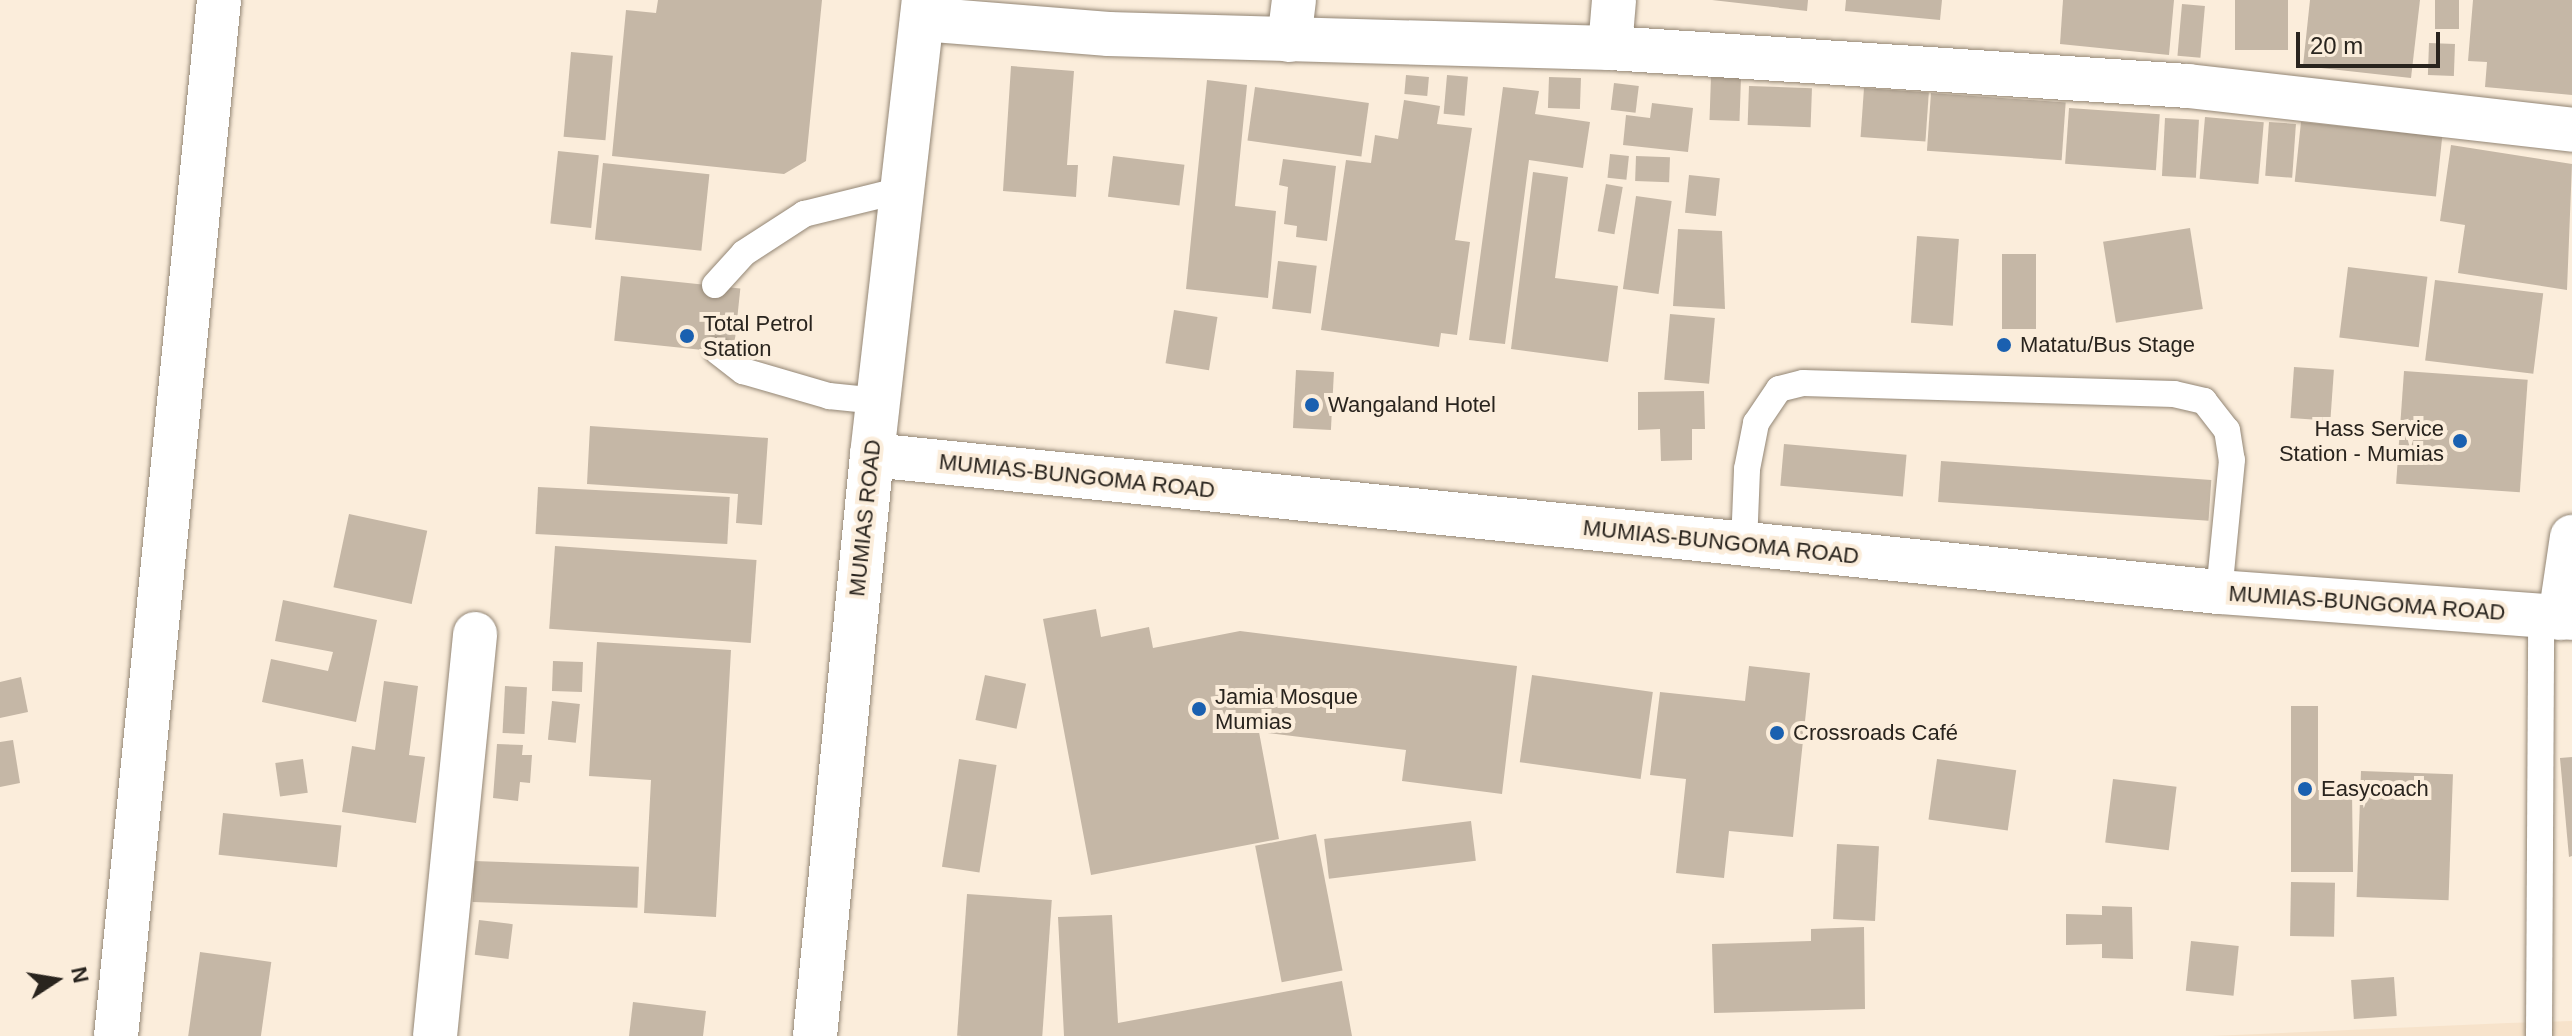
<!DOCTYPE html>
<meta charset="utf-8">
<style>
body{margin:0}
#map{position:relative;width:2572px;height:1036px;overflow:hidden;background:#fbeddb;font-family:Arial,sans-serif}
div>[style]{position:absolute}
.built>*{inset:0;background:#f7e3cb}
.building>*{inset:0;background:#c5b7a6;transform-origin:0 0}
.roads{filter:drop-shadow(0 0 2px #938675) drop-shadow(0 0 2px #938675)}
.service>*{height:26px;margin:-13px;padding:0 13px;transform-origin:13px;border-radius:13px;background:#fff}
.minor>*{height:44px;margin:-22px;padding:0 22px;transform-origin:22px;border-radius:22px;background:#fff}
.tertiary>*{height:44px;margin:-22px;padding:0 22px;transform-origin:22px;border-radius:22px;background:#fff}
.dots>*{width:22px;height:22px;translate:-50% -50%;box-sizing:border-box;border:4px solid #fbeddb;border-radius:50%}
span{translate:-50% -50%;white-space:nowrap;text-align:center;line-height:1.15;-webkit-text-stroke:8px #fbeddb;paint-order:stroke}
.poi-label{font-size:22px;color:#29241e}
.left{translate:0 -50%;text-align:left}
.right{translate:-100% -50%;text-align:right}
.street-label{font-size:22px;color:#29241e}
.north{position:absolute;left:16px;top:940px;width:80px;height:80px;-webkit-text-stroke:6px #fbeddb;paint-order:stroke;rotate:78deg;font-size:22px;font-weight:700;line-height:32px;text-align:center;color:#29241e}
.north::after{content:'';display:block;margin:auto;width:28px;height:36px;background:#29241e;clip-path:polygon(50% 0,100% 100%,50% 72%,0 100%)}
.scale{position:absolute;left:2296px;top:32px;width:144px;height:36px;box-sizing:border-box;border:4px solid #29241e;border-top:0;padding-left:10px;font-size:24px;line-height:28px;white-space:nowrap;color:#29241e;-webkit-text-stroke:6px #fbeddb;paint-order:stroke}
</style>
<div id="map">
<div class="built">
<div style="clip-path:polygon(2572px 1021px,2572px 1036px,2211px 1036px,2508px 1023px)"></div>
</div>
<div class="building">
<div style="clip-path:polygon(658px 0,822px 0,806px 161px,784px 174px,612px 156px,626px 10px,656px 13px)"></div>
<div style="clip-path:polygon(1712px 0,1808px 0,1807px 11px)"></div>
<div style="clip-path:polygon(1846px 0,1942px 0,1940px 20px,1845px 11px)"></div>
<div style="clip-path:polygon(2063px 0,2174px 0,2169px 55px,2060px 44px)"></div>
<div style="left:2235px;top:0;width:53px;height:50px"></div>
<div style="clip-path:polygon(2310px 0,2420px 0,2411px 78px,2303px 66px)"></div>
<div style="left:2435px;top:0;width:24px;height:29px"></div>
<div style="clip-path:polygon(2473px 0,2572px 0,2572px 95px,2485px 87px,2487px 62px,2468px 61px)"></div>
<div style="left:2182px;top:4px;width:23px;height:52px;rotate:5deg"></div>
<div style="left:2429px;top:43px;width:26px;height:32px;rotate:2deg"></div>
<div style="left:571px;top:52px;width:42px;height:85px;rotate:5deg"></div>
<div style="clip-path:polygon(1011px 66px,1074px 71px,1067px 165px,1078px 165px,1076px 197px,1003px 191px)"></div>
<div style="left:1406px;top:75px;width:23px;height:19px;rotate:5deg"></div>
<div style="left:1447px;top:75px;width:21px;height:39px;rotate:5deg"></div>
<div style="left:1549px;top:77px;width:32px;height:31px;rotate:2deg"></div>
<div style="left:1711px;top:77px;width:30px;height:43px;rotate:2deg"></div>
<div style="clip-path:polygon(1207px 80px,1247px 85px,1235px 206px,1276px 211px,1268px 298px,1186px 289px)"></div>
<div style="left:1614px;top:83px;width:25px;height:27px;rotate:7deg"></div>
<div style="left:1749px;top:86px;width:63px;height:39px;rotate:2deg"></div>
<div style="left:1255px;top:87px;width:115px;height:54px;rotate:8deg"></div>
<div style="clip-path:polygon(1503px 87px,1539px 91px,1535px 114px,1590px 122px,1583px 168px,1529px 160px,1505px 344px,1469px 340px)"></div>
<div style="left:1864px;top:88px;width:65px;height:49px;rotate:4deg"></div>
<div style="left:1931px;top:93px;width:135px;height:58px;rotate:4deg"></div>
<div style="clip-path:polygon(1404px 100px,1440px 106px,1437px 124px,1472px 128px,1455px 240px,1470px 242px,1457px 335px,1441px 333px,1439px 347px,1321px 330px,1346px 160px,1371px 163px,1375px 135px,1398px 139px)"></div>
<div style="clip-path:polygon(1652px 103px,1693px 108px,1688px 152px,1623px 145px,1626px 115px,1650px 118px)"></div>
<div style="left:2069px;top:108px;width:91px;height:56px;rotate:4deg"></div>
<div style="left:2205px;top:117px;width:59px;height:62px;rotate:5deg"></div>
<div style="left:2165px;top:118px;width:34px;height:58px;rotate:3deg"></div>
<div style="left:2269px;top:122px;width:27px;height:54px;rotate:4deg"></div>
<div style="left:2301px;top:122px;width:142px;height:60px;rotate:6deg"></div>
<div style="clip-path:polygon(2451px 145px,2572px 164px,2567px 290px,2458px 273px,2465px 225px,2440px 221px)"></div>
<div style="left:558px;top:151px;width:41px;height:73px;rotate:6deg"></div>
<div style="left:1610px;top:154px;width:19px;height:24px;rotate:6deg"></div>
<div style="left:1113px;top:156px;width:72px;height:41px;rotate:7deg"></div>
<div style="left:1636px;top:156px;width:34px;height:25px;rotate:2deg"></div>
<div style="clip-path:polygon(1283px 159px,1336px 166px,1327px 241px,1296px 237px,1297px 226px,1284px 224px,1288px 187px,1279px 185px)"></div>
<div style="left:603px;top:163px;width:107px;height:77px;rotate:6deg"></div>
<div style="clip-path:polygon(1533px 172px,1568px 177px,1555px 278px,1618px 286px,1608px 362px,1511px 349px)"></div>
<div style="left:1689px;top:175px;width:31px;height:38px;rotate:6deg"></div>
<div style="left:1606px;top:184px;width:17px;height:48px;rotate:10deg"></div>
<div style="left:1636px;top:196px;width:36px;height:94px;rotate:8deg"></div>
<div style="left:2190px;top:228px;width:82px;height:88px;rotate:81deg"></div>
<div style="clip-path:polygon(1678px 229px,1722px 231px,1725px 309px,1673px 306px)"></div>
<div style="left:1917px;top:236px;width:42px;height:87px;rotate:4deg"></div>
<div style="left:2002px;top:254px;width:34px;height:75px"></div>
<div style="left:1278px;top:261px;width:39px;height:48px;rotate:7deg"></div>
<div style="left:2348px;top:267px;width:80px;height:71px;rotate:7deg"></div>
<div style="left:621px;top:276px;width:120px;height:65px;rotate:6deg"></div>
<div style="left:2435px;top:280px;width:109px;height:81px;rotate:7deg"></div>
<div style="left:1174px;top:310px;width:44px;height:54px;rotate:9deg"></div>
<div style="left:1670px;top:314px;width:45px;height:66px;rotate:5deg"></div>
<div style="left:2294px;top:367px;width:40px;height:51px;rotate:4deg"></div>
<div style="left:1296px;top:370px;width:38px;height:58px;rotate:3deg"></div>
<div style="left:2404px;top:371px;width:124px;height:113px;rotate:4deg"></div>
<div style="clip-path:polygon(1704px 391px,1705px 429px,1692px 429px,1692px 460px,1661px 461px,1660px 429px,1638px 430px,1638px 392px)"></div>
<div style="clip-path:polygon(590px 426px,768px 438px,762px 525px,736px 523px,738px 494px,587px 484px)"></div>
<div style="left:1784px;top:444px;width:123px;height:42px;rotate:5deg"></div>
<div style="left:1941px;top:461px;width:271px;height:41px;rotate:4deg"></div>
<div style="left:538px;top:487px;width:192px;height:47px;rotate:3deg"></div>
<div style="left:349px;top:514px;width:80px;height:75px;rotate:12deg"></div>
<div style="left:555px;top:546px;width:202px;height:83px;rotate:4deg"></div>
<div style="clip-path:polygon(283px 600px,377px 620px,356px 722px,262px 702px,271px 659px,328px 671px,333px 652px,275px 641px)"></div>
<div style="clip-path:polygon(1096px 609px,1101px 637px,1149px 627px,1153px 648px,1240px 631px,1517px 666px,1502px 794px,1402px 781px,1406px 750px,1259px 732px,1279px 839px,1091px 875px,1043px 619px)"></div>
<div style="clip-path:polygon(597px 642px,731px 650px,716px 917px,644px 913px,651px 780px,589px 776px)"></div>
<div style="left:553px;top:661px;width:30px;height:30px;rotate:2deg"></div>
<div style="clip-path:polygon(1749px 666px,1810px 673px,1793px 837px,1729px 831px,1724px 878px,1676px 873px,1686px 779px,1650px 775px,1660px 692px,1745px 701px)"></div>
<div style="left:985px;top:675px;width:42px;height:46px;rotate:12deg"></div>
<div style="left:1532px;top:675px;width:122px;height:88px;rotate:8deg"></div>
<div style="clip-path:polygon(21px 677px,28px 712px,0 718px,0 682px)"></div>
<div style="clip-path:polygon(384px 681px,418px 686px,409px 755px,425px 757px,416px 823px,342px 812px,352px 746px,375px 750px)"></div>
<div style="left:505px;top:686px;width:22px;height:47px;rotate:3deg"></div>
<div style="left:552px;top:701px;width:28px;height:39px;rotate:6deg"></div>
<div style="clip-path:polygon(2291px 706px,2318px 706px,2318px 790px,2352px 790px,2353px 872px,2291px 872px)"></div>
<div style="clip-path:polygon(13px 740px,20px 783px,0 787px,0 742px)"></div>
<div style="clip-path:polygon(497px 744px,523px 745px,522px 755px,532px 755px,530px 783px,520px 782px,518px 801px,493px 798px)"></div>
<div style="clip-path:polygon(2572px 757px,2572px 856px,2569px 857px,2560px 758px)"></div>
<div style="left:303px;top:759px;width:34px;height:28px;rotate:82deg"></div>
<div style="left:959px;top:759px;width:38px;height:109px;rotate:9deg"></div>
<div style="left:1937px;top:759px;width:80px;height:61px;rotate:8deg"></div>
<div style="left:2361px;top:771px;width:92px;height:126px;rotate:2deg"></div>
<div style="left:2113px;top:779px;width:64px;height:64px;rotate:7deg"></div>
<div style="left:223px;top:813px;width:119px;height:42px;rotate:6deg"></div>
<div style="left:1471px;top:821px;width:40px;height:148px;rotate:83deg"></div>
<div style="left:1316px;top:834px;width:139px;height:62px;rotate:79deg"></div>
<div style="left:1837px;top:844px;width:42px;height:75px;rotate:3deg"></div>
<div style="left:474px;top:861px;width:165px;height:41px;rotate:2deg"></div>
<div style="left:2291px;top:882px;width:44px;height:54px;rotate:1deg"></div>
<div style="left:967px;top:894px;width:85px;height:142px;rotate:4deg"></div>
<div style="clip-path:polygon(2102px 906px,2132px 907px,2133px 959px,2102px 958px,2102px 944px,2066px 945px,2066px 914px,2102px 915px)"></div>
<div style="clip-path:polygon(1112px 915px,1118px 1023px,1342px 981px,1352px 1036px,1064px 1036px,1058px 917px)"></div>
<div style="left:479px;top:920px;width:34px;height:35px;rotate:7deg"></div>
<div style="clip-path:polygon(1864px 927px,1865px 1009px,1714px 1013px,1712px 944px,1811px 941px,1811px 929px)"></div>
<div style="left:2191px;top:941px;width:48px;height:50px;rotate:6deg"></div>
<div style="left:200px;top:952px;width:72px;height:85px;rotate:8deg"></div>
<div style="left:2394px;top:977px;width:39px;height:43px;rotate:86deg"></div>
<div style="clip-path:polygon(633px 1002px,706px 1011px,703px 1036px,629px 1036px)"></div>
</div>
<div class="roads">
<div class="service">
<div style="left:715px;top:285px;width:43px;rotate:-47.8deg"></div>
<div style="left:744px;top:253px;width:72px;rotate:-33deg"></div>
<div style="left:804px;top:214px;width:101px;rotate:-13.8deg"></div>
<div style="left:717px;top:351px;width:33px;rotate:38deg"></div>
<div style="left:743px;top:371px;width:90px;rotate:16.2deg"></div>
<div style="left:829px;top:396px;width:49px;rotate:5.8deg"></div>
<div style="left:1744px;top:545px;width:76px;rotate:-87.7deg"></div>
<div style="left:1747px;top:469px;width:47px;rotate:-78.9deg"></div>
<div style="left:1756px;top:423px;width:41px;rotate:-55.9deg"></div>
<div style="left:1779px;top:389px;width:25px;rotate:-14deg"></div>
<div style="left:1803px;top:383px;width:371px;rotate:1.7deg"></div>
<div style="left:2174px;top:394px;width:31px;rotate:13deg"></div>
<div style="left:2204px;top:401px;width:37px;rotate:52deg"></div>
<div style="left:2227px;top:430px;width:30px;rotate:81deg"></div>
<div style="left:2232px;top:460px;width:133px;rotate:95.6deg"></div>
<div style="left:2539px;top:1036px;width:420px;rotate:-89.7deg"></div>
</div>
<div class="minor">
<div style="left:922px;top:19px;width:187px;rotate:4.6deg"></div>
<div style="left:1108px;top:34px;width:502px;rotate:1.6deg"></div>
<div style="left:1610px;top:48px;width:579px;rotate:3.76deg"></div>
<div style="left:2188px;top:86px;width:387px;rotate:6.5deg"></div>
<div style="left:1289px;top:40px;width:40px;rotate:-82.9deg"></div>
<div style="left:1610px;top:48px;width:48px;rotate:-85.2deg"></div>
<div style="left:2560px;top:618px;width:82px;rotate:-81.6deg"></div>
<div style="left:116px;top:1036px;width:1041px;rotate:-84.32deg"></div>
<div style="left:435px;top:1036px;width:404px;rotate:-84.3deg"></div>
</div>
<div class="tertiary">
<div style="left:872px;top:455px;width:1354px;rotate:5.81deg"></div>
<div style="left:2219px;top:592px;width:354px;rotate:4.2deg"></div>
<div style="left:815px;top:1036px;width:584px;rotate:-84.4deg"></div>
<div style="left:872px;top:455px;width:458px;rotate:-83.5deg"></div>
</div>
</div>
<div class="dots">
<div style="left:687px;top:336px;background:#1a60b0"></div>
<div style="left:2004px;top:345px;background:#1a60b0"></div>
<div style="left:1312px;top:405px;background:#1a60b0"></div>
<div style="left:2460px;top:441px;background:#1a60b0"></div>
<div style="left:1199px;top:709px;background:#1a60b0"></div>
<div style="left:1777px;top:733px;background:#1a60b0"></div>
<div style="left:2305px;top:789px;background:#1a60b0"></div>
</div>
<div class="poi-label">
<span class="left" style="left:703px;top:336px">Total Petrol<br>Station</span>
<span class="left" style="left:2020px;top:345px">Matatu/Bus Stage</span>
<span class="left" style="left:1328px;top:405px">Wangaland Hotel</span>
<span class="right" style="left:2444px;top:441px">Hass Service<br>Station - Mumias</span>
<span class="left" style="left:1215px;top:709px">Jamia Mosque<br>Mumias</span>
<span class="left" style="left:1793px;top:733px">Crossroads Café</span>
<span class="left" style="left:2321px;top:789px">Easycoach</span>
</div>
<div class="street-label">
<span style="left:1077px;top:476px;rotate:6deg">MUMIAS-BUNGOMA ROAD</span>
<span style="left:865px;top:518px;rotate:-84deg">MUMIAS ROAD</span>
<span style="left:1721px;top:542px;rotate:6deg">MUMIAS-BUNGOMA ROAD</span>
<span style="left:2367px;top:603px;rotate:4deg">MUMIAS-BUNGOMA ROAD</span>
</div>
<div class="north">N</div>
<div class="scale">20 m</div>
</div>
